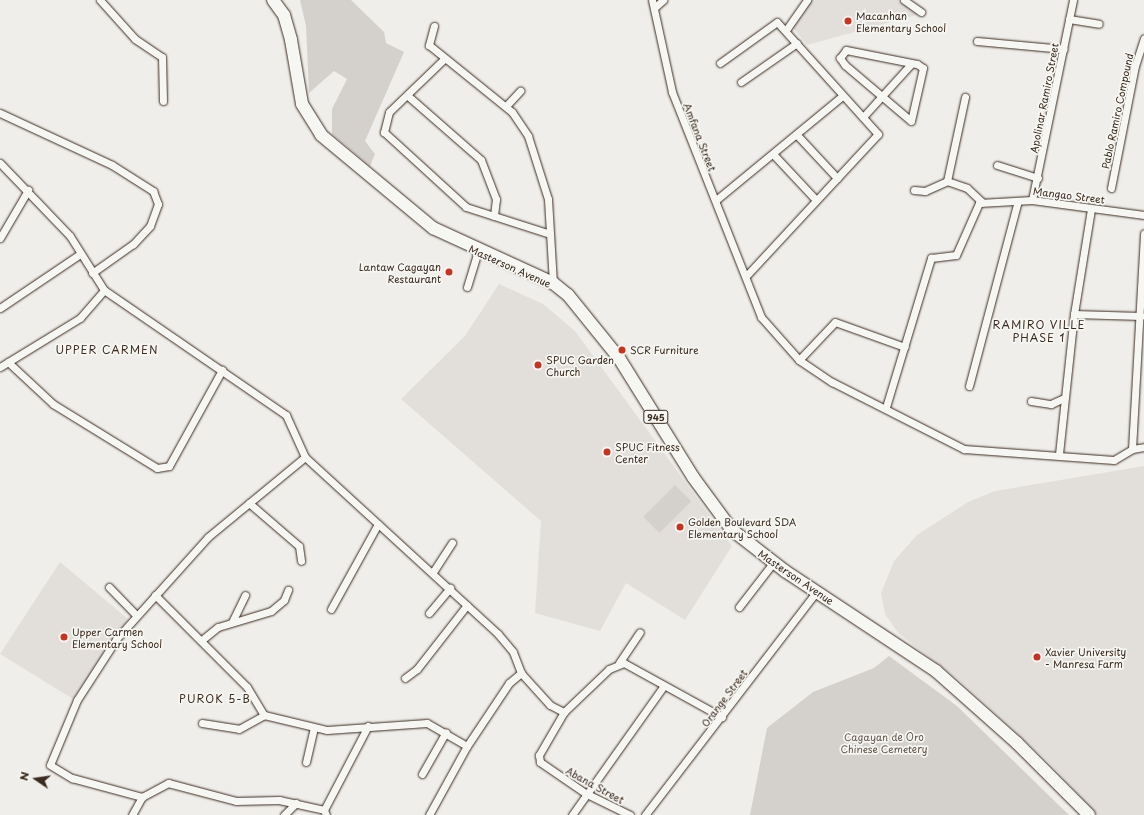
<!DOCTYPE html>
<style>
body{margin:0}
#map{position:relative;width:1144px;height:815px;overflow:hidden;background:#efeeea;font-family:"Playpen Sans",sans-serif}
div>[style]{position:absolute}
.built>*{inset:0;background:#e2dfdb}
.green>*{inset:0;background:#d4d1cc;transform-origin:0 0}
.roads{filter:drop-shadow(0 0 1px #3b2a1e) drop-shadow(0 0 1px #3b2a1e)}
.minor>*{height:7px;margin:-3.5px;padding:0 3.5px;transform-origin:3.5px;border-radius:3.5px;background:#f6f6f2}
.primary>*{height:12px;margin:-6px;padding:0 6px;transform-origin:6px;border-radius:6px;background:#f6f6f2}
.dots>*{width:11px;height:11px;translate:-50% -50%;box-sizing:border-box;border:2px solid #f6f6f2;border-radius:50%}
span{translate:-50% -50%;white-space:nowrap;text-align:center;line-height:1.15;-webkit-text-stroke:3.5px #f6f6f2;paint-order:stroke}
.shield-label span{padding:1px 3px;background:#f6f6f2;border:1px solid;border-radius:3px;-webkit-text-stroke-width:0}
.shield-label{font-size:9px;color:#3b2a1e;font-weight:700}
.poi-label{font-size:10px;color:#3b2a1e}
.left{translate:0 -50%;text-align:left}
.right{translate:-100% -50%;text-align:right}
.street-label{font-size:10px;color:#3b2a1e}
.park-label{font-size:10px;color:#61544a}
.neighbourhood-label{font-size:11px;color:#3b2a1e;letter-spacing:1px}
.north{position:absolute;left:16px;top:759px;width:40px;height:40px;-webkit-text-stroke:3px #f6f6f2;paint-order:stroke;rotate:283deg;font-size:11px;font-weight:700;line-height:16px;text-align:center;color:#3b2a1e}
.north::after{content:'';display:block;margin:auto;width:14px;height:18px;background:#3b2a1e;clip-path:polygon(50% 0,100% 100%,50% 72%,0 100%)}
</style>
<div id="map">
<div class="built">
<div style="clip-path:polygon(809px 0,900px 0,920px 14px,807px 45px,790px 24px)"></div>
<div style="clip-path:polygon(499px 284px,543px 304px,575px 331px,732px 546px,685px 620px,626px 583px,600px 631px,535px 613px,541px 521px,401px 399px,465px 336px)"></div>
<div style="clip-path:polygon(1144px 466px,1144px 815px,1098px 815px,1047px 761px,960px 681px,899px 634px,885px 614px,881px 593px,894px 561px,917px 535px,968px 502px,995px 491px)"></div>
<div style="clip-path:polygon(60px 562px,128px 619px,73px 699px,0 654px)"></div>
</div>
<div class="green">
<div style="clip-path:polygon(300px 0,351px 0,384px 32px,386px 43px,404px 52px,365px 141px,375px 154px,370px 166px,332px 134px,332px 109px,347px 79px,334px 71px,309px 93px,306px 26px)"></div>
<div style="left:675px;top:485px;width:23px;height:45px;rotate:45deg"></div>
<div style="clip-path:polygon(889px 656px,957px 706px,1069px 815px,750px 815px,767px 728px,813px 692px,874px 668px)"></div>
</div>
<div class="roads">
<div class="minor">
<div style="left:100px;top:0;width:52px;rotate:48.1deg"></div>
<div style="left:135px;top:39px;width:32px;rotate:34deg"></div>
<div style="left:162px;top:57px;width:44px;rotate:88.7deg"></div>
<div style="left:652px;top:0;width:94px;rotate:77.7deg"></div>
<div style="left:672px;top:92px;width:242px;rotate:68.4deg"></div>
<div style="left:761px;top:317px;width:57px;rotate:48.5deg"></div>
<div style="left:799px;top:360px;width:40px;rotate:34deg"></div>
<div style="left:832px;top:382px;width:148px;rotate:26.9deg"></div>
<div style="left:964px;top:449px;width:150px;rotate:4.2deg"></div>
<div style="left:1114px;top:460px;width:21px;rotate:-31deg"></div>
<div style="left:1132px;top:449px;width:12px;rotate:-9deg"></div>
<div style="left:904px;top:0;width:21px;rotate:35deg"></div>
<div style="left:655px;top:7px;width:11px;rotate:-41deg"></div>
<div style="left:1069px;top:19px;width:30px;rotate:9deg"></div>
<div style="left:434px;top:26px;width:20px;rotate:105deg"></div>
<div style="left:429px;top:45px;width:107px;rotate:38.9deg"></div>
<div style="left:512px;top:112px;width:29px;rotate:56deg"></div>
<div style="left:528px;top:136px;width:66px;rotate:72.4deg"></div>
<div style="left:548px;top:199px;width:84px;rotate:86.6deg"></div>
<div style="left:786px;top:30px;width:37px;rotate:-55deg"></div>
<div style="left:977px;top:41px;width:87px;rotate:5.3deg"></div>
<div style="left:846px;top:50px;width:72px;rotate:11.2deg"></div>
<div style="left:917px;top:64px;width:7px;rotate:34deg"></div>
<div style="left:923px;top:68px;width:54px;rotate:102.8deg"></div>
<div style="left:911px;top:121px;width:87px;rotate:-139.7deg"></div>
<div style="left:845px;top:65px;width:9px;rotate:-126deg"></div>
<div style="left:840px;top:58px;width:10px;rotate:-53deg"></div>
<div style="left:444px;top:59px;width:76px;rotate:136.1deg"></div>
<div style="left:389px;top:112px;width:21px;rotate:104deg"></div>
<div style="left:384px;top:132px;width:111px;rotate:42.4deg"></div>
<div style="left:466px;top:207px;width:88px;rotate:17.8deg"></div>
<div style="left:720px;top:63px;width:70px;rotate:-35.7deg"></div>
<div style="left:777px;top:22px;width:151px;rotate:48deg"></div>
<div style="left:878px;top:134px;width:194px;rotate:132.9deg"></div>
<div style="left:741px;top:82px;width:68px;rotate:-34.9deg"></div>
<div style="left:408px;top:96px;width:97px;rotate:41.2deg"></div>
<div style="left:481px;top:160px;width:42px;rotate:69deg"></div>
<div style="left:496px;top:199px;width:17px;rotate:97deg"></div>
<div style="left:506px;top:106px;width:21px;rotate:-47deg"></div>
<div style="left:0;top:113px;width:123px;rotate:24.9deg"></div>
<div style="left:112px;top:165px;width:49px;rotate:32.4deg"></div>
<div style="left:153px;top:191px;width:14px;rotate:69deg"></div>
<div style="left:158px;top:204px;width:23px;rotate:110deg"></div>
<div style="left:150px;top:226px;width:25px;rotate:133deg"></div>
<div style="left:133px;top:244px;width:50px;rotate:144.7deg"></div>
<div style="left:863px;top:117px;width:72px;rotate:-47.8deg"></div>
<div style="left:797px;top:135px;width:59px;rotate:47.1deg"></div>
<div style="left:773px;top:154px;width:63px;rotate:46.9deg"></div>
<div style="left:0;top:163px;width:101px;rotate:46.2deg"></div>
<div style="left:70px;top:236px;width:64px;rotate:57.8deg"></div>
<div style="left:104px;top:290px;width:221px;rotate:34.5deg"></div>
<div style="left:286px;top:415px;width:46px;rotate:65.7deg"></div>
<div style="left:305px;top:457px;width:262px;rotate:42.5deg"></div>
<div style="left:498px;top:634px;width:23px;rotate:50deg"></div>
<div style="left:513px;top:652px;width:22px;rotate:69deg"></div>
<div style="left:521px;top:673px;width:43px;rotate:47.8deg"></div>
<div style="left:550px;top:705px;width:16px;rotate:27deg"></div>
<div style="left:564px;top:712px;width:62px;rotate:-43.7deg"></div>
<div style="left:609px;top:669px;width:16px;rotate:-22deg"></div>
<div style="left:624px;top:663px;width:112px;rotate:28.9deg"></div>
<div style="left:997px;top:165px;width:43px;rotate:17.6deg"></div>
<div style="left:947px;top:181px;width:86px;rotate:-77.9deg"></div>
<div style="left:1111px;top:188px;width:124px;rotate:-78.9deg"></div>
<div style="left:1135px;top:66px;width:29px;rotate:-72deg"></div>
<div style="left:914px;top:190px;width:11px;rotate:5deg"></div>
<div style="left:925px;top:191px;width:24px;rotate:-24deg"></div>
<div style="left:947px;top:181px;width:21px;rotate:19deg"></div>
<div style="left:967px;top:188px;width:21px;rotate:43deg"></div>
<div style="left:716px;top:200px;width:162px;rotate:-39.5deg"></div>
<div style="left:1032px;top:200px;width:204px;rotate:-78.4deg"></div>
<div style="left:0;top:238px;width:56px;rotate:-59.7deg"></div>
<div style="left:467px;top:287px;width:37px;rotate:-73deg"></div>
<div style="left:0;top:308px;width:97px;rotate:-34deg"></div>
<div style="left:1074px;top:314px;width:67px;rotate:1.7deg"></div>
<div style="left:799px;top:360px;width:52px;rotate:-46.5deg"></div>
<div style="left:835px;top:322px;width:74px;rotate:19.7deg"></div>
<div style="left:8px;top:362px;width:62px;rotate:43deg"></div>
<div style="left:53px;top:404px;width:122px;rotate:31.6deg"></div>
<div style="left:157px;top:468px;width:12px;rotate:-9deg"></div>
<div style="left:169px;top:466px;width:110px;rotate:-61.1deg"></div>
<div style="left:0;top:367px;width:94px;rotate:-31.5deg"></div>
<div style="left:80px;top:318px;width:37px;rotate:-49deg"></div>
<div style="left:969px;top:386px;width:191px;rotate:-75.2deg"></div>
<div style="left:1031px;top:401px;width:20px;rotate:9deg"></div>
<div style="left:1051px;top:404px;width:14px;rotate:-25deg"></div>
<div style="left:886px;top:407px;width:156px;rotate:-73.2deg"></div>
<div style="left:931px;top:258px;width:25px;rotate:-7deg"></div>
<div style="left:956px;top:255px;width:57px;rotate:-66.1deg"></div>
<div style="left:979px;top:203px;width:53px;rotate:-3.2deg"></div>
<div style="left:1032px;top:200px;width:113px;rotate:7.6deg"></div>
<div style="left:1132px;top:449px;width:216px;rotate:-86.8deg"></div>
<div style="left:1059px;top:454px;width:141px;rotate:-83.9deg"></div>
<div style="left:1074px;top:314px;width:106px;rotate:-80.8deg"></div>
<div style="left:305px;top:457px;width:126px;rotate:140.5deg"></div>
<div style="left:208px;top:537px;width:136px;rotate:132deg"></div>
<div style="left:117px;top:638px;width:74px;rotate:122.8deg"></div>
<div style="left:77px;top:700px;width:70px;rotate:112.6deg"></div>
<div style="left:50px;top:765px;width:26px;rotate:31deg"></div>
<div style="left:72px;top:778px;width:73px;rotate:15.2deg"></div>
<div style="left:142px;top:797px;width:30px;rotate:-28deg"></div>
<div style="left:168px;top:783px;width:70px;rotate:14.8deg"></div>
<div style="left:236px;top:801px;width:43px;rotate:-1.3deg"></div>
<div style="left:279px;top:800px;width:46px;rotate:12.5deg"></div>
<div style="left:249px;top:503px;width:66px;rotate:40.7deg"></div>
<div style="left:299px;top:546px;width:15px;rotate:82deg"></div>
<div style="left:433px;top:572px;width:35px;rotate:-57deg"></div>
<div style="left:109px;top:587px;width:39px;rotate:46deg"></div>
<div style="left:155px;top:595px;width:130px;rotate:45deg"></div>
<div style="left:247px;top:687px;width:33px;rotate:59deg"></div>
<div style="left:264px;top:715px;width:65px;rotate:13.4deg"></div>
<div style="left:327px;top:730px;width:100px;rotate:-4deg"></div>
<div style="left:427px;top:723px;width:46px;rotate:29.9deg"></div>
<div style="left:739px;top:607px;width:56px;rotate:-52.3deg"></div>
<div style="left:331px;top:609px;width:97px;rotate:-61.1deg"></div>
<div style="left:429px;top:613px;width:33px;rotate:-50deg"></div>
<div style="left:232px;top:622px;width:30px;rotate:-64deg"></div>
<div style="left:203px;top:639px;width:19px;rotate:-39deg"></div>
<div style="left:218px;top:627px;width:55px;rotate:-16.8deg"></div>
<div style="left:271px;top:611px;width:17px;rotate:-40deg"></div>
<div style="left:284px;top:600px;width:11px;rotate:-68deg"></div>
<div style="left:619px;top:663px;width:37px;rotate:-56deg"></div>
<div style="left:405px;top:678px;width:15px;rotate:-37deg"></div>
<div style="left:417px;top:669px;width:81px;rotate:-52deg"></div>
<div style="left:564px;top:712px;width:50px;rotate:120.2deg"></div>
<div style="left:539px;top:755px;width:7px;rotate:82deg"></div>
<div style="left:540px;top:762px;width:55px;rotate:34.6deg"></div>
<div style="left:585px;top:793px;width:50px;rotate:26.1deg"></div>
<div style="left:202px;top:723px;width:37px;rotate:9deg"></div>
<div style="left:239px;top:729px;width:29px;rotate:-29deg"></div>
<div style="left:306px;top:762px;width:35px;rotate:-77deg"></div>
<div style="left:422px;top:774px;width:48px;rotate:-60.3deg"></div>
<div style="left:132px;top:815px;width:21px;rotate:-61deg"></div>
<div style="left:284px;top:815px;width:17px;rotate:-45deg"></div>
<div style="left:326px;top:815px;width:5px;rotate:-112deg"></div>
<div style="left:324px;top:810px;width:95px;rotate:-62.4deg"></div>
<div style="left:429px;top:815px;width:79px;rotate:-61.2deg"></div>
<div style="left:467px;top:746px;width:76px;rotate:-56.3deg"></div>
<div style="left:509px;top:683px;width:16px;rotate:-40deg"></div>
<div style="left:572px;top:815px;width:157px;rotate:-54.6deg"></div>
<div style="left:645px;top:815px;width:282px;rotate:-52.5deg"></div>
</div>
<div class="primary">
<div style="left:273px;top:0;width:19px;rotate:54deg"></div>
<div style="left:284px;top:15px;width:26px;rotate:74deg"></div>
<div style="left:291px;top:40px;width:65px;rotate:80.2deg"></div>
<div style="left:302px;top:104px;width:36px;rotate:58deg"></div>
<div style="left:321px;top:135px;width:146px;rotate:39.7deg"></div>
<div style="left:433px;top:228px;width:132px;rotate:24.6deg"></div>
<div style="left:553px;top:283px;width:19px;rotate:39deg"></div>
<div style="left:568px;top:295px;width:81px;rotate:51deg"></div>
<div style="left:619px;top:358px;width:140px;rotate:58.1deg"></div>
<div style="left:693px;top:477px;width:66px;rotate:53.7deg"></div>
<div style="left:732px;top:530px;width:67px;rotate:37.7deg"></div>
<div style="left:785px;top:571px;width:181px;rotate:33.5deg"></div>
<div style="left:936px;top:671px;width:108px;rotate:41.6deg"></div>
<div style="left:1017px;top:743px;width:102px;rotate:45deg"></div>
</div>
</div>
<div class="dots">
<div style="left:848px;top:21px;background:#c8321e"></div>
<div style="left:449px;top:272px;background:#c8321e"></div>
<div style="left:622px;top:350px;background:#c8321e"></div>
<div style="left:538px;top:365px;background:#c8321e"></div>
<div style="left:607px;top:452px;background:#c8321e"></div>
<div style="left:680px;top:527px;background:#c8321e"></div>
<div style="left:64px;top:637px;background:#c8321e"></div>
<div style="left:1037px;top:657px;background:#c8321e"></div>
</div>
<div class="shield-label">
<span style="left:656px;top:417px">945</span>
</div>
<div class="poi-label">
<span class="left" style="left:856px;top:21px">Macanhan<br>Elementary School</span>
<span class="right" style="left:441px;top:272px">Lantaw Cagayan<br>Restaurant</span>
<span class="left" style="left:630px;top:350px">SCR Furniture</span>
<span class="left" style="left:546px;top:365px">SPUC Garden<br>Church</span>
<span class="left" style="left:615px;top:452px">SPUC Fitness<br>Center</span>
<span class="left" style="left:688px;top:527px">Golden Boulevard SDA<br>Elementary School</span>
<span class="left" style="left:72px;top:637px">Upper Carmen<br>Elementary School</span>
<span class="left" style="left:1045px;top:657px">Xavier University<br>- Manresa Farm</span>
</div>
<div class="street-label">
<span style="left:1044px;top:98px;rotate:-79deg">Apolinar Ramiro Street</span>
<span style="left:1117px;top:111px;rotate:-78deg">Pablo Ramiro Compound</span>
<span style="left:700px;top:137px;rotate:69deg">Amfana Street</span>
<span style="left:1069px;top:195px;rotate:7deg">Mangao Street</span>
<span style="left:510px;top:266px;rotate:24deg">Masterson Avenue</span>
<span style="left:796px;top:577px;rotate:34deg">Masterson Avenue</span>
<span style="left:724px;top:698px;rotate:-53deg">Orange Street</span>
<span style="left:595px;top:785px;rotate:29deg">Abana Street</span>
</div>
<div class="park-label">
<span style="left:884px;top:742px">Cagayan de Oro<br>Chinese Cemetery</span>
</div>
<div class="neighbourhood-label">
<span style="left:1039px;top:332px">RAMIRO VILLE<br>PHASE 1</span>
<span style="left:107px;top:350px">UPPER CARMEN</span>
<span style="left:215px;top:699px">PUROK 5-B</span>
</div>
<div class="north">N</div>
</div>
